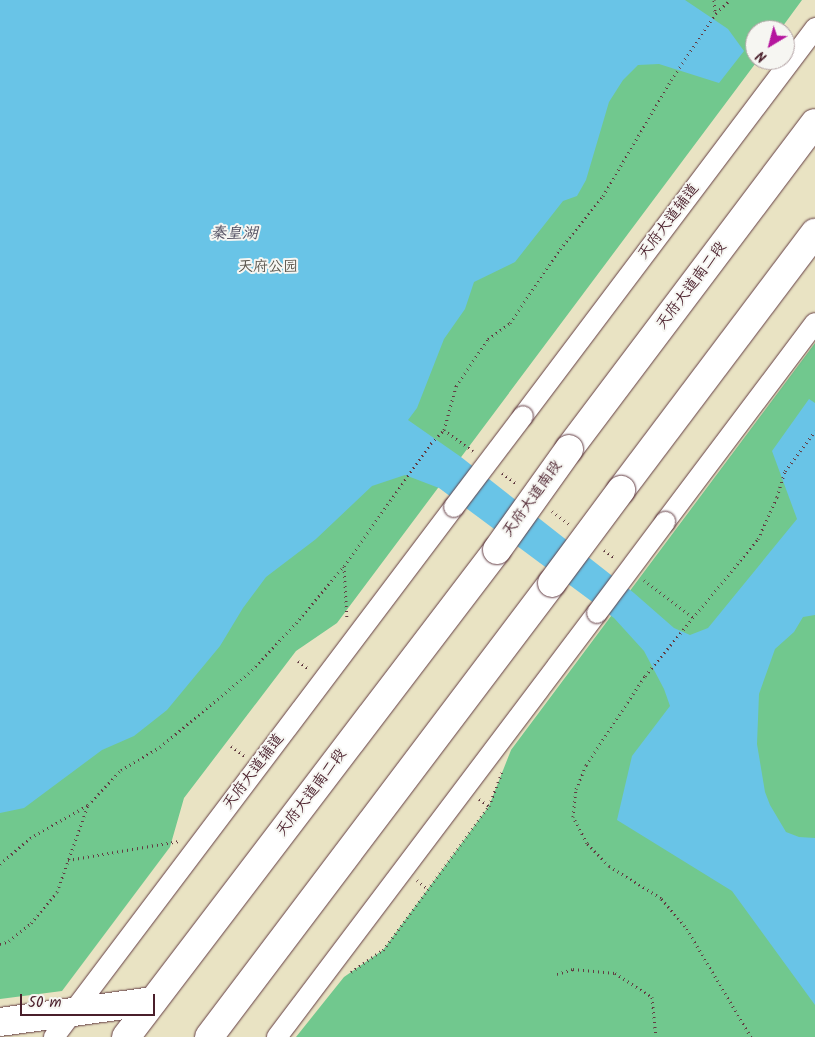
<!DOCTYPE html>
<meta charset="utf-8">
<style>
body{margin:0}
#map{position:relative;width:815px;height:1037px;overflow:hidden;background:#e9e3c3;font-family:Kalam,"LXGW WenKai TC",sans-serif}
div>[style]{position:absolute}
.green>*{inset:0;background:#71c88e}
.water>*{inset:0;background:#69c4e7}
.path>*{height:3px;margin-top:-1.5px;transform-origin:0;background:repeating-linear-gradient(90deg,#623c42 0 1px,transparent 0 5px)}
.roads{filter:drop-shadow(0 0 1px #623c42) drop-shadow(0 0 1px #623c42)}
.tertiary>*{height:20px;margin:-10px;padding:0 10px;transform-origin:10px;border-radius:10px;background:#fff}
.trunk>*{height:28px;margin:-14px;padding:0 14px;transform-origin:14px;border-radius:14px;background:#fff}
.bridges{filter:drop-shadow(0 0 1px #623c42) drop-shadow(0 0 1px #623c42)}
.tertiary-bridge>*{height:20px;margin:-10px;padding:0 10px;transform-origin:10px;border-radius:10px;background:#fff}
.trunk-bridge>*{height:28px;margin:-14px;padding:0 14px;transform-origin:14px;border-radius:14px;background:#fff}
span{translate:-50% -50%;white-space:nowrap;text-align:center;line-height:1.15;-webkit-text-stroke:4px #f6f6f2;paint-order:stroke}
.street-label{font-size:15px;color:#4a1f2b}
.park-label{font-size:15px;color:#565249}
.water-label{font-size:16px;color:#535163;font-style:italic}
.north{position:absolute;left:745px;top:20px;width:50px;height:50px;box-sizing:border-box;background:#f6f6f2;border:1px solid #b1a0a2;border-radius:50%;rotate:217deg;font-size:14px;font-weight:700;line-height:20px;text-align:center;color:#4a1f2b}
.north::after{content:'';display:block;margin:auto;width:18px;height:22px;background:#b5179e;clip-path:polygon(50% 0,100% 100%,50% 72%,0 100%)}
.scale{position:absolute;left:20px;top:994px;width:135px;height:22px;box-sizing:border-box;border:2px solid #4a1f2b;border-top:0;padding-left:6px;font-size:15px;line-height:18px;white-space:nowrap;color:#4a1f2b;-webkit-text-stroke:4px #f6f6f2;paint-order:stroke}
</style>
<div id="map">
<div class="green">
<div style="clip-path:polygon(0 0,802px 0,780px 30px,755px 30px,755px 60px,758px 60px,337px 623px,296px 651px,184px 798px,170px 847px,62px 991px,0 999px)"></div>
<div style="clip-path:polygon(815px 343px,815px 1037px,296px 1037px,344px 977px,383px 950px,489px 806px,511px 750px)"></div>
</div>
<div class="water">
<div style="clip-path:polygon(0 0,685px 0,728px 29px,744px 51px,719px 83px,659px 64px,638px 65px,623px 80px,609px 102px,586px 180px,577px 196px,563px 201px,515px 262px,474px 282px,465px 309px,444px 339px,417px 408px,408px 420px,461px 457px,634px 593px,674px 628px,690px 635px,708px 628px,797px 519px,772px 451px,809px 399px,815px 403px,815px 615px,803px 617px,794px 632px,775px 649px,759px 694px,757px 744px,765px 792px,770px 805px,786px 832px,799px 837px,815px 838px,815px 1005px,732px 891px,617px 820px,632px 756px,670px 706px,664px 689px,644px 651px,614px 618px,439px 488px,405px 475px,372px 486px,316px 539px,266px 577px,243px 608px,220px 646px,167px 710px,134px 736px,102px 750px,24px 808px,0 813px)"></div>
</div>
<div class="path">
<div style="left:714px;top:0;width:12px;rotate:85deg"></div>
<div style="left:473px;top:451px;width:36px;rotate:-144deg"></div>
<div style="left:444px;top:430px;width:46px;rotate:-74.7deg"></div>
<div style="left:456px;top:386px;width:57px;rotate:-55.8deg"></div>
<div style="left:488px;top:339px;width:27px;rotate:-36deg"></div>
<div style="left:510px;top:323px;width:89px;rotate:-56deg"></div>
<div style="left:560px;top:249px;width:68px;rotate:-50.9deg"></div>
<div style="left:603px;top:196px;width:134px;rotate:-59.6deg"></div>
<div style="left:671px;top:80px;width:81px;rotate:-56.1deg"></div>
<div style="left:716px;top:13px;width:19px;rotate:-43deg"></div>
<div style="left:502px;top:473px;width:19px;rotate:36deg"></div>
<div style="left:552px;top:511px;width:21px;rotate:37deg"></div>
<div style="left:604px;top:550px;width:14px;rotate:36deg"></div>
<div style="left:344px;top:566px;width:53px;rotate:86.8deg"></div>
<div style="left:644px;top:580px;width:61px;rotate:37.1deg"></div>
<div style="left:298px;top:661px;width:14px;rotate:36deg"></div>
<div style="left:231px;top:746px;width:17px;rotate:36deg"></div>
<div style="left:479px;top:799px;width:12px;rotate:35deg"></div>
<div style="left:68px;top:860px;width:113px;rotate:-9.7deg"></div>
<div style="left:0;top:864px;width:40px;rotate:-41deg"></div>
<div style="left:30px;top:838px;width:67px;rotate:-29.6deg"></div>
<div style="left:417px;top:880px;width:14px;rotate:39deg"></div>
<div style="left:0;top:944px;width:9px;rotate:-18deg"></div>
<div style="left:9px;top:941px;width:28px;rotate:-39deg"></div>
<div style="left:31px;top:923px;width:40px;rotate:-50deg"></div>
<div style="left:57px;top:892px;width:92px;rotate:-70.4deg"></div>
<div style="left:88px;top:805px;width:48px;rotate:-46.7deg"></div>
<div style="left:121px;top:770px;width:45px;rotate:-30.5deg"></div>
<div style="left:160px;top:747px;width:120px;rotate:-39.9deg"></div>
<div style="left:252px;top:670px;width:64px;rotate:-46.9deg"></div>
<div style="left:296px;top:623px;width:75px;rotate:-49.9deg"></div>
<div style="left:344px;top:566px;width:151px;rotate:-54.7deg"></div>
<div style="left:431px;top:443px;width:18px;rotate:-45deg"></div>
<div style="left:351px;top:972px;width:39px;rotate:-35deg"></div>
<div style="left:383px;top:950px;width:179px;rotate:-53.6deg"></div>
<div style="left:489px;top:806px;width:36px;rotate:-69deg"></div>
<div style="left:557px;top:974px;width:17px;rotate:-17deg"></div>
<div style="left:573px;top:969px;width:42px;rotate:5.4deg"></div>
<div style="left:615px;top:973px;width:44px;rotate:33deg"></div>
<div style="left:652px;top:997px;width:40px;rotate:84.3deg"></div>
<div style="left:751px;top:1037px;width:129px;rotate:-120.7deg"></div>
<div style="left:685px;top:926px;width:37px;rotate:-131deg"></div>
<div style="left:661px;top:898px;width:61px;rotate:-148.4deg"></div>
<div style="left:609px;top:866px;width:32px;rotate:-134deg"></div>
<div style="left:587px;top:843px;width:30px;rotate:-118deg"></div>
<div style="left:573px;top:817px;width:28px;rotate:-84deg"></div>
<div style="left:576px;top:789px;width:26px;rotate:-67deg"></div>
<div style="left:586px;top:765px;width:107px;rotate:-56.5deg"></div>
<div style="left:645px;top:676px;width:178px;rotate:-50.5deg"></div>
<div style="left:758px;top:539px;width:46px;rotate:-65.7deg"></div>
<div style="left:777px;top:497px;width:27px;rotate:-73deg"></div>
<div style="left:785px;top:471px;width:50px;rotate:-53.1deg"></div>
</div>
<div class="roads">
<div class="tertiary">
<div style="left:523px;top:416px;width:486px;rotate:-53deg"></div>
<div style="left:665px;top:522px;width:249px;rotate:-53deg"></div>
<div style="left:54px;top:1037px;width:664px;rotate:-52.96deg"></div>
<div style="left:277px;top:1037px;width:531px;rotate:-52.96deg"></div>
</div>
<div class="trunk">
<div style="left:569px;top:449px;width:408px;rotate:-53deg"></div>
<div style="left:621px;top:490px;width:322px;rotate:-53deg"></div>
<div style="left:0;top:1022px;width:154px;rotate:-7.8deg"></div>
<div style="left:126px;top:1037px;width:612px;rotate:-52.7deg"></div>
<div style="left:209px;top:1037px;width:569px;rotate:-52.93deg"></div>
</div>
</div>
<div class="bridges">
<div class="tertiary-bridge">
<div style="left:454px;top:507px;width:114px;rotate:-52.8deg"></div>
<div style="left:597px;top:613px;width:114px;rotate:-53.2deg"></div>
</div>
<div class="trunk-bridge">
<div style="left:497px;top:550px;width:124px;rotate:-54.5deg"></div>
<div style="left:552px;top:583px;width:116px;rotate:-53.4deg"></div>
</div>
</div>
<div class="street-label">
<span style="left:669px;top:222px;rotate:-53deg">天府大道辅道</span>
<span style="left:692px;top:286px;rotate:-53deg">天府大道南二段</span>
<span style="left:533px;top:499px;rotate:-54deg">天府大道南段</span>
<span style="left:254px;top:772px;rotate:-53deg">天府大道辅道</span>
<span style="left:312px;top:793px;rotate:-53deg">天府大道南二段</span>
</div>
<div class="park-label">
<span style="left:268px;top:268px">天府公园</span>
</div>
<div class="water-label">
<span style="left:234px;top:234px">秦皇湖</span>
</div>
<div class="north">N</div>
<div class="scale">50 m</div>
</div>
